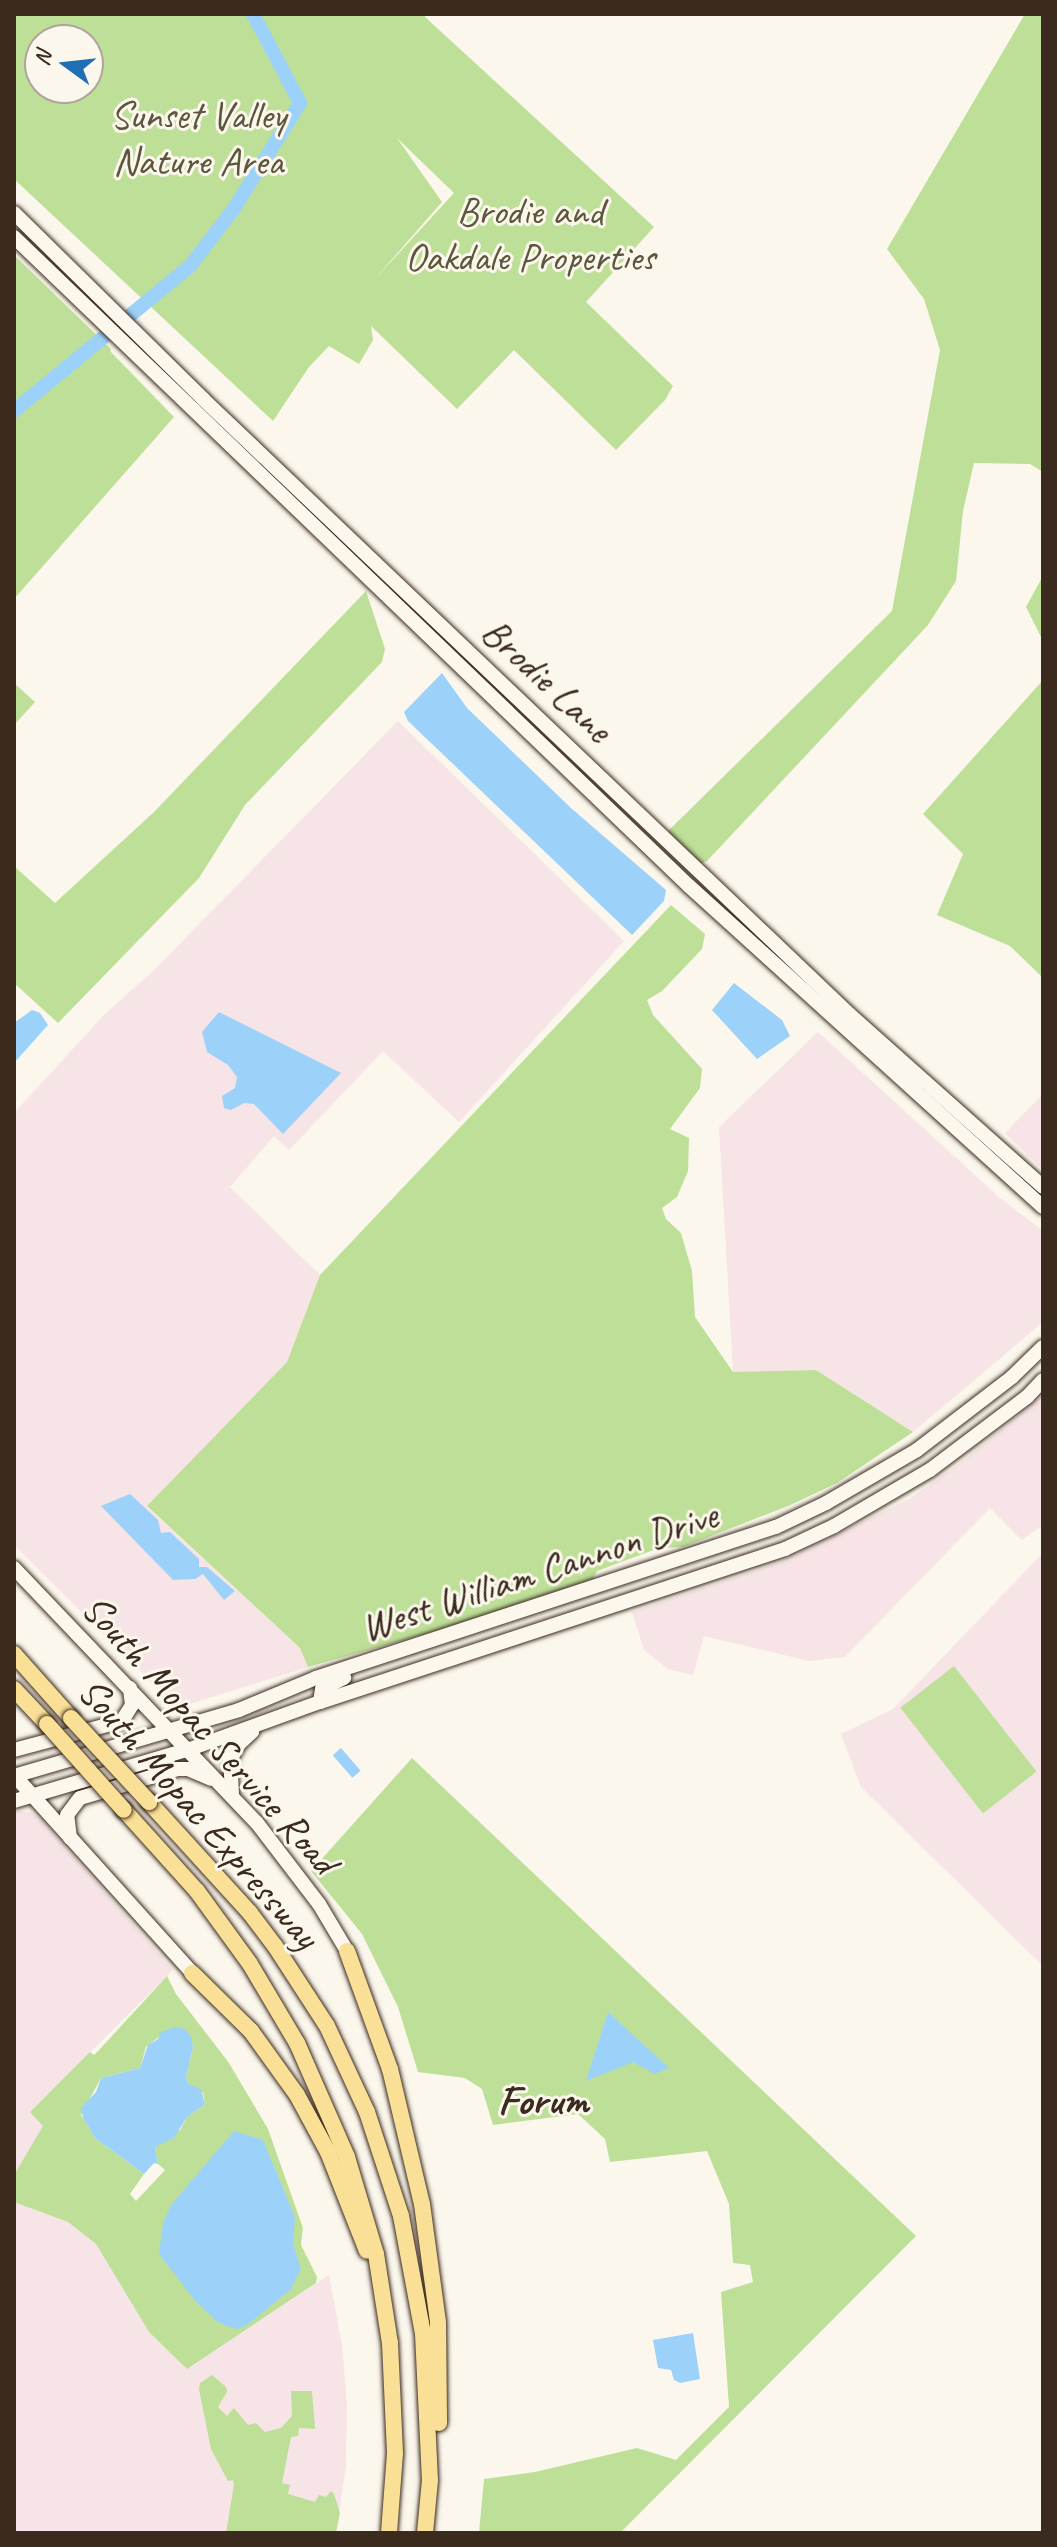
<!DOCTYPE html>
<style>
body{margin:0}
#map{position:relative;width:1057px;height:2547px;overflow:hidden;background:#fbf7ec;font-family:Caveat,sans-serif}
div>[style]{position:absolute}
.built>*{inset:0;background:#f6e4e6}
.green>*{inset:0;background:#bedf98;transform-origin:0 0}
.water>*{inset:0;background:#9cd1fa;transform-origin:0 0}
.river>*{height:14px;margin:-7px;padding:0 7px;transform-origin:7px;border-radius:7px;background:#9cd1fa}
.roads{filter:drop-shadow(0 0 2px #3b2a1e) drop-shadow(0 0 2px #3b2a1e)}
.secondary>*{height:14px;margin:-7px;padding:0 7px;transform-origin:7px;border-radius:7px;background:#fbf7ec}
.motorway>*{height:16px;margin:-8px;padding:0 8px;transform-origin:8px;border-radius:8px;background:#fadf96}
.bridges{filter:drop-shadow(0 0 2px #3b2a1e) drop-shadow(0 0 2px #3b2a1e)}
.motorway-bridge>*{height:16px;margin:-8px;padding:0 8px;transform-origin:8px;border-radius:8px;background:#fadf96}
span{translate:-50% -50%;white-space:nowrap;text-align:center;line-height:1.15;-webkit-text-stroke:6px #fbf7ec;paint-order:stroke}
.park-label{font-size:40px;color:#5c573c}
.street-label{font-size:40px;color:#3b2a1e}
.neighbourhood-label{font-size:42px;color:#3b2a1e;font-weight:700}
.frame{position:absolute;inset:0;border:16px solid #3b2a1e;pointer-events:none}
.north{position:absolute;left:24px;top:24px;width:80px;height:80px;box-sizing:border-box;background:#fbf7ec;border:2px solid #aea59a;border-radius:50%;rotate:285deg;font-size:22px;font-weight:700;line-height:32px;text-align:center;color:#3b2a1e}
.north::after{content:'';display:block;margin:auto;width:28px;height:36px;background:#1f6fb2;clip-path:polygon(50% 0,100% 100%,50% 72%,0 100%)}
</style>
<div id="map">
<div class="built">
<div style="clip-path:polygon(398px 721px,624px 941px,459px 1122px,383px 1051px,289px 1150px,274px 1136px,230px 1187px,320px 1275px,287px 1362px,147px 1507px,300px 1648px,308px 1667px,177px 1708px,14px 1545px,14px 1113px,104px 1015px,153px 971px)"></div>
<div style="clip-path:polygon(818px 1032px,999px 1197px,1043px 1231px,1043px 1322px,913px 1432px,816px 1370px,733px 1372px,719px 1127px)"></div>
<div style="clip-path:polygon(1043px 1094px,1043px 1170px,1005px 1133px)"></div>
<div style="clip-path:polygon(1043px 1395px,1043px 1525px,1022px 1540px,990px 1508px,845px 1657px,809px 1661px,704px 1636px,693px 1675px,668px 1669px,644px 1650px,632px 1612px,780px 1562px,911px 1498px,963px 1461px)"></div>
<div style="clip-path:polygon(1043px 1553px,1043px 1966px,861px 1787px,841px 1734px,893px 1709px)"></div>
<div style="clip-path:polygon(14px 1810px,32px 1813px,42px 1820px,173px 1970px,30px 2112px,44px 2126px,14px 2175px)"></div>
<div style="clip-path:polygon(14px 2202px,68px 2222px,96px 2244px,149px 2332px,187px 2368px,329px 2275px,342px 2345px,347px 2404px,346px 2466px,336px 2533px,14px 2533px)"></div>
</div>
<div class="green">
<div style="clip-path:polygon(evenodd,14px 14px,426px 14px,425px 17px,654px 227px,586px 302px,673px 386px,665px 400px,616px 450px,514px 350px,457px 409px,371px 326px,373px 340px,359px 364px,329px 346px,309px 367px,273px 421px,14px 179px,14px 14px,40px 40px,88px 40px,88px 88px,40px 88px,40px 40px,14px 14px,397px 138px,454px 193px,374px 280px,442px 202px,397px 138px)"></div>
<div style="clip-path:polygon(1025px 14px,1043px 14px,1043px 472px,1030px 464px,974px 463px,963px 511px,956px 581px,928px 625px,707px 861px,695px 866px,664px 835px,892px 611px,940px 350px,924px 299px,887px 249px)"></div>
<div style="clip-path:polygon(14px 255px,111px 349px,110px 351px,174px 417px,14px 599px)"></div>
<div style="clip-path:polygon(1043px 576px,1043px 641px,1026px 607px)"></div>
<div style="clip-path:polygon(366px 591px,385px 649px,382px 662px,245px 805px,199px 878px,58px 1023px,14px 983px,14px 866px,55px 903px,154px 812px)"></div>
<div style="clip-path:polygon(1043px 680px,1043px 978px,1010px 946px,937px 915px,963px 854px,923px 814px)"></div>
<div style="clip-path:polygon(14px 683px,35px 702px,14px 725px)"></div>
<div style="clip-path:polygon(671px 905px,705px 934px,702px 949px,662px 991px,647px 1000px,653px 1015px,702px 1069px,700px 1088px,670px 1129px,689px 1138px,688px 1171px,677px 1197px,662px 1208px,666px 1219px,681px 1233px,692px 1271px,695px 1317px,733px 1372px,816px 1370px,913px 1432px,837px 1483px,788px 1506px,683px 1547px,659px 1548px,597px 1571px,589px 1588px,308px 1667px,300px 1648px,147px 1506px,287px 1362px,320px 1275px)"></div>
<div style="left:954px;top:1666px;width:134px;height:68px;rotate:52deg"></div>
<div style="clip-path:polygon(412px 1758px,916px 2236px,620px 2533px,479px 2533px,484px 2479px,535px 2472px,637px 2448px,676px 2460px,729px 2407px,721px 2292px,753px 2282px,750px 2265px,733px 2263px,729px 2204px,707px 2151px,610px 2162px,605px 2139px,578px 2114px,493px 2125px,482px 2089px,465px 2078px,418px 2072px,398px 2007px,362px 1934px,311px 1871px)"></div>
<div style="clip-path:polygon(evenodd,167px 1976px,176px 1994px,229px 2063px,268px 2129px,303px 2228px,301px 2245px,317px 2277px,316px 2283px,187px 2369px,149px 2332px,96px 2244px,68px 2222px,14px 2202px,14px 2175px,43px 2126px,30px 2112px,90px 2052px,94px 2055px,100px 2049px,167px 1976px,188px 2032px,193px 2047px,186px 2077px,188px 2084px,203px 2093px,205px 2104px,187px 2117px,180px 2130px,155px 2147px,158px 2164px,165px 2170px,136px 2201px,130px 2194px,144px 2174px,95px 2138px,81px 2115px,101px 2078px,140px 2068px,146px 2047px,160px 2036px,188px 2032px)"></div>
<div style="clip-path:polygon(212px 2375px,226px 2387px,227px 2392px,218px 2407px,227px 2416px,234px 2408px,248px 2425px,256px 2423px,265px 2432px,281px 2428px,292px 2416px,291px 2391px,312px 2391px,315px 2429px,299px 2428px,298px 2436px,291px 2437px,282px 2483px,290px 2485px,288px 2494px,315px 2502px,319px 2495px,326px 2497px,331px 2491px,334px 2494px,340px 2513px,336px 2533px,226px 2533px,234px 2484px,233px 2480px,228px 2481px,211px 2449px,199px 2389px,200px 2383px)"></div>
</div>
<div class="water">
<div style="clip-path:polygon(442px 673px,467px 708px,571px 808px,666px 890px,664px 901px,632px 935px,408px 721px,404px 712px)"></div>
<div style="clip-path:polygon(734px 983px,782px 1020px,790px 1036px,757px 1059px,712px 1010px)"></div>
<div style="clip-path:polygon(32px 1010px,40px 1013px,48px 1025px,14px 1063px,14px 1023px)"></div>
<div style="clip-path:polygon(219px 1012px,341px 1073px,283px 1134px,254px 1104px,244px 1103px,231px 1110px,224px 1108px,222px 1096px,235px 1088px,237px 1077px,228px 1065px,207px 1052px,202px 1032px)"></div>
<div style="clip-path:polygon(130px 1494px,158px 1520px,161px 1533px,170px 1532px,199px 1559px,199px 1567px,207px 1567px,235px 1591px,224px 1600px,203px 1574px,195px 1579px,173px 1580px,101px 1506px)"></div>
<div style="left:341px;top:1748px;width:30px;height:11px;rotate:49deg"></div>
<div style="clip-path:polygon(608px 2012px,669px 2068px,655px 2074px,633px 2062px,586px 2081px)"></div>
<div style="clip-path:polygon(176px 2027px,185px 2029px,191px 2036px,193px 2047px,186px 2077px,188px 2084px,201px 2089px,205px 2104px,187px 2117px,174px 2138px,155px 2147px,158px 2164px,154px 2163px,144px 2174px,95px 2138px,83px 2118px,81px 2108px,96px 2092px,101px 2078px,140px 2068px,148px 2045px,158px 2039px,161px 2032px)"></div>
<div style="clip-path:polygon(234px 2131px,263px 2140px,295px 2217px,293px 2244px,301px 2269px,291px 2289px,246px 2326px,237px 2329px,219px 2323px,197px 2303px,159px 2254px,163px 2224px,171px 2205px)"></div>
<div style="clip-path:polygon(693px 2333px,700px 2379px,680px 2383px,674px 2380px,671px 2370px,658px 2368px,653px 2340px)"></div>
</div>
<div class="river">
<div style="left:14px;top:411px;width:228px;rotate:-39.5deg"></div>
<div style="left:190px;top:266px;width:71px;rotate:-52.5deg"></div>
<div style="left:233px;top:210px;width:126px;rotate:-57.9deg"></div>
<div style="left:300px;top:103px;width:101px;rotate:-117.8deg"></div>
</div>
<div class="roads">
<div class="secondary">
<div style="left:14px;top:213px;width:265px;rotate:44.5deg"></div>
<div style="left:203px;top:399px;width:892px;rotate:43.59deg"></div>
<div style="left:849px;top:1014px;width:260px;rotate:41.7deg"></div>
<div style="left:14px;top:237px;width:936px;rotate:43.88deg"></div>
<div style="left:689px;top:886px;width:478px;rotate:42.2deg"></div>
<div style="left:14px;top:1568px;width:352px;rotate:46.4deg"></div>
<div style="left:257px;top:1823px;width:102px;rotate:52.6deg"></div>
<div style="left:319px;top:1904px;width:55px;rotate:59.2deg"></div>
<div style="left:320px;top:1702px;width:13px;rotate:-81deg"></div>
<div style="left:322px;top:1689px;width:25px;rotate:-27deg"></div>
<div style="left:14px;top:1750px;width:112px;rotate:-15deg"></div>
<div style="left:122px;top:1721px;width:19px;rotate:-58deg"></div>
<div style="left:132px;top:1705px;width:17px;rotate:-97deg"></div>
<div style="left:14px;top:1775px;width:266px;rotate:48deg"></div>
<div style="left:14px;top:1776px;width:234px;rotate:-16.3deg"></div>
<div style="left:239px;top:1710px;width:83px;rotate:-22.6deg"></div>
<div style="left:316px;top:1678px;width:484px;rotate:-18.2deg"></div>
<div style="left:776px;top:1527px;width:55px;rotate:-25.6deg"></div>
<div style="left:826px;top:1503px;width:105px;rotate:-30.2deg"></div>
<div style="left:917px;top:1450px;width:120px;rotate:-37.5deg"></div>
<div style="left:1012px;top:1377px;width:43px;rotate:-44.1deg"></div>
<div style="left:232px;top:1794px;width:34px;rotate:-93deg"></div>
<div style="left:230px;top:1760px;width:18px;rotate:-61deg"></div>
<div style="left:239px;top:1744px;width:18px;rotate:-43deg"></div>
<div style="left:14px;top:1801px;width:184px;rotate:-16.5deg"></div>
<div style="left:190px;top:1749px;width:138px;rotate:-19.9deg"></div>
<div style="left:320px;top:1702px;width:490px;rotate:-18.2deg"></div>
<div style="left:785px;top:1549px;width:54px;rotate:-25.1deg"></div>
<div style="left:834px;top:1526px;width:111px;rotate:-30.3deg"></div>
<div style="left:930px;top:1470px;width:121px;rotate:-37deg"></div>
<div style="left:1027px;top:1397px;width:23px;rotate:-47deg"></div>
<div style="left:70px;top:1838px;width:23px;rotate:-97deg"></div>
<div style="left:67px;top:1815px;width:21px;rotate:-53deg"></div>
<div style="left:80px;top:1798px;width:102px;rotate:-16.5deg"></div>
<div style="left:178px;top:1769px;width:10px"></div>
<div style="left:188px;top:1769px;width:25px;rotate:23deg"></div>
</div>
<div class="motorway">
<div style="left:14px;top:1654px;width:86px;rotate:48.3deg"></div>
<div style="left:14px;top:1689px;width:48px;rotate:46.7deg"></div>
<div style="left:149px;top:1802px;width:150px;rotate:47.7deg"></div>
<div style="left:250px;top:1913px;width:41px;rotate:52.9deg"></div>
<div style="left:275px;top:1946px;width:95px;rotate:57deg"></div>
<div style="left:327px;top:2026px;width:95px;rotate:65.1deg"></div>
<div style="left:367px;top:2112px;width:109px;rotate:71.9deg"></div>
<div style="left:401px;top:2216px;width:119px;rotate:79.4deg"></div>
<div style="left:423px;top:2333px;width:147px;rotate:87.3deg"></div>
<div style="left:430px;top:2480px;width:53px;rotate:95.4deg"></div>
<div style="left:124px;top:1810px;width:109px;rotate:48deg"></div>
<div style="left:197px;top:1891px;width:90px;rotate:54deg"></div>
<div style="left:250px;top:1964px;width:92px;rotate:59.3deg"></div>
<div style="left:297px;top:2043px;width:124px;rotate:66.3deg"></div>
<div style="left:347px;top:2157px;width:101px;rotate:73.4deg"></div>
<div style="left:376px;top:2254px;width:90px;rotate:81.1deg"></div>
<div style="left:390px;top:2343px;width:110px;rotate:87.4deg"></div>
<div style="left:395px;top:2453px;width:80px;rotate:94.3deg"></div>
<div style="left:347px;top:1951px;width:126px;rotate:70deg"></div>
<div style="left:390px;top:2069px;width:139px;rotate:76.7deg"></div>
<div style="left:422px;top:2204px;width:120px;rotate:82.3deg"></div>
<div style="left:438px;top:2323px;width:100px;rotate:89.4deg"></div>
<div style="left:192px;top:1973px;width:83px;rotate:44.5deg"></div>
<div style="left:251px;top:2031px;width:79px;rotate:54.3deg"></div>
<div style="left:297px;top:2095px;width:65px;rotate:61.5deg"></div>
<div style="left:328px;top:2152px;width:106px;rotate:68.5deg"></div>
</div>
</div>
<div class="bridges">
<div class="motorway-bridge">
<div style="left:71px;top:1718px;width:115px;rotate:47.1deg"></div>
<div style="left:47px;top:1724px;width:115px;rotate:48.2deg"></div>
</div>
</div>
<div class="park-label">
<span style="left:198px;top:138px">Sunset Valley<br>Nature Area</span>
<span style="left:530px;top:234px">Brodie and<br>Oakdale Properties</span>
</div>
<div class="street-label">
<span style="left:547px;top:680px;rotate:43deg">Brodie Lane</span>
<span style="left:539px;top:1571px;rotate:-18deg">West William Cannon Drive</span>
<span style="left:210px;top:1734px;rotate:48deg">South Mopac Service Road</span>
<span style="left:199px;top:1813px;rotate:49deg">South Mopac Expressway</span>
</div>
<div class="neighbourhood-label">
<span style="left:543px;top:2101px">Forum</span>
</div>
<div class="frame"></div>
<div class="north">N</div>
</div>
